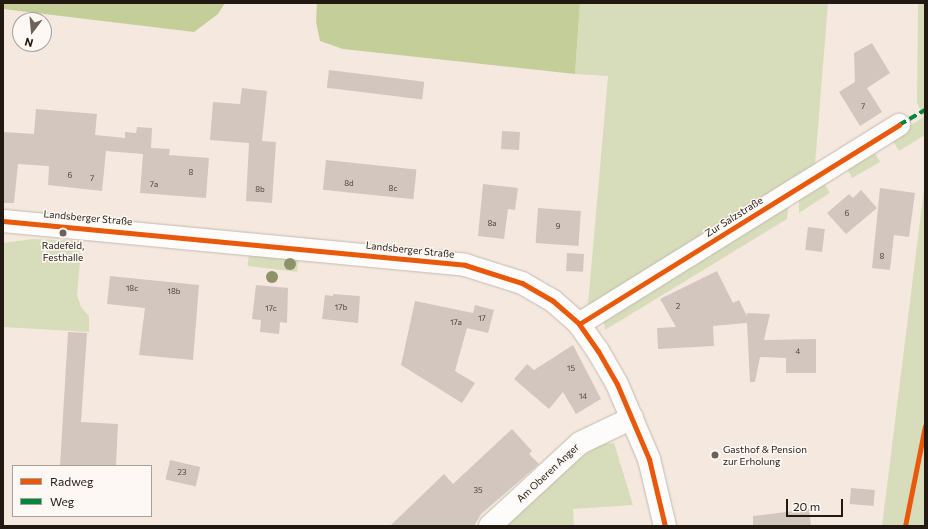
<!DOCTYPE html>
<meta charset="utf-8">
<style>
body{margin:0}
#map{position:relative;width:928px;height:529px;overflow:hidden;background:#f5e9df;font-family:Commissioner,sans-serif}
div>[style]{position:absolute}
.green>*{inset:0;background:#d7ddba;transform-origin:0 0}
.forest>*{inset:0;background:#c4ce99}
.building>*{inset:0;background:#d2c6bf;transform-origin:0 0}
.roads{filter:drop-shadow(0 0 1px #c4b9b1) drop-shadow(0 0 1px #c4b9b1)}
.minor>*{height:22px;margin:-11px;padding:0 11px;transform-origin:11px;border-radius:11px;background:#fefcfa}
.quiet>*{height:4px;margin-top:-2px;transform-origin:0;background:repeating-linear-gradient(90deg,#00873e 0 8px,transparent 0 12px)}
.cycleway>*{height:5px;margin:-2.5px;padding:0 2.5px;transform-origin:2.5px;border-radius:2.5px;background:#e8590c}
.trees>*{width:12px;height:12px;margin:-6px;border-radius:50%;background:#8e9269}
.dots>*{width:11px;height:11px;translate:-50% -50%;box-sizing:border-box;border:2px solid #fef8f4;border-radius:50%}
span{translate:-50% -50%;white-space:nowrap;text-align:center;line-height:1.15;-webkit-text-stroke:3px #fef8f4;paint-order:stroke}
.number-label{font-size:8px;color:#4e443d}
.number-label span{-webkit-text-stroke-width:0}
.street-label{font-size:10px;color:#221912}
.poi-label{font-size:10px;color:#221912}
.left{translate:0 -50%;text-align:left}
.frame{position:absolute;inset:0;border:4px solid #221912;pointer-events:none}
.legend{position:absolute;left:12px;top:465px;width:140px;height:52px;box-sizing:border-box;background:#fef8f4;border:1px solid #a69f9a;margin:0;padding:5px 7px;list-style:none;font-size:12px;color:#221912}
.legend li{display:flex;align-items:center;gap:8px;height:20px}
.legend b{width:20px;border:1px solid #a69f9a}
.north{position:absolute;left:12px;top:12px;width:40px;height:40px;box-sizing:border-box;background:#fef8f4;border:1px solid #a69f9a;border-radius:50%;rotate:196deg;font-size:11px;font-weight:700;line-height:16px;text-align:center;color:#221912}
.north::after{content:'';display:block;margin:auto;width:14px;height:18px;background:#6c625a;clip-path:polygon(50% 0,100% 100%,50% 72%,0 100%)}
.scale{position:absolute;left:786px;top:499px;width:57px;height:18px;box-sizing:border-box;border:2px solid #221912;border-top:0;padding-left:5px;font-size:12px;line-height:14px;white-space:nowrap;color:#221912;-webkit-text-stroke:3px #fef8f4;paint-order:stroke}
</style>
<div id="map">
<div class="green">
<div style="clip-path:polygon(580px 3px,828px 3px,815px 165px,788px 180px,783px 190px,594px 305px,588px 304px,608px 76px,575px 74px)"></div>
<div style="clip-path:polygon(918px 3px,925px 3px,925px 135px,899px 151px,891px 138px,924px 117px,917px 103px)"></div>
<div style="left:873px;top:150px;width:14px;height:32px;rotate:60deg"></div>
<div style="clip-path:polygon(823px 181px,830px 193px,799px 213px,799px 195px)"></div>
<div style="clip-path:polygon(925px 181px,925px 526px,882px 526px)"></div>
<div style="clip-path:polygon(789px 201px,787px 219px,605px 330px,603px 317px)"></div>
<div style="clip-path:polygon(32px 239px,82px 241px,77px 295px,81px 307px,89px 316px,89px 332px,3px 327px,3px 243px)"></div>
<div style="left:249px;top:254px;width:50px;height:12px;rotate:7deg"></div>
<div style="clip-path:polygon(614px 443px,633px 505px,573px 509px,574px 526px,505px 526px,563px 472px,599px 444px)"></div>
</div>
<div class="forest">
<div style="clip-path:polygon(3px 3px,225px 3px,218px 14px,194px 32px,3px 9px)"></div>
<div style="clip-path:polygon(317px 3px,580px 3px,575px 74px,343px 49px,320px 41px,316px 22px)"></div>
</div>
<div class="building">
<div style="clip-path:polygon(872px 43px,890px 73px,867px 88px,882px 112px,860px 126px,839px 92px,855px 82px,854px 53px)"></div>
<div style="left:329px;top:70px;width:96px;height:18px;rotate:7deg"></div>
<div style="clip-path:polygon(242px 88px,267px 91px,262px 141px,276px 142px,272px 203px,246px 201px,249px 143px,210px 140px,213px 102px,240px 104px)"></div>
<div style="clip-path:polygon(36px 109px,97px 114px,95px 135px,125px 138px,125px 132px,136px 133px,137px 127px,152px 128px,151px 148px,170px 149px,169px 155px,209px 158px,206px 198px,140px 193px,143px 154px,106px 151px,102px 191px,48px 185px,49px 166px,18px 164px,14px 203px,3px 203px,3px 132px,34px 134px)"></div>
<div style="left:502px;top:131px;width:18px;height:18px;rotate:3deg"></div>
<div style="left:326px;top:160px;width:91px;height:30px;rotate:6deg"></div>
<div style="clip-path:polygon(483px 184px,518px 188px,515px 210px,508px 209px,504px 239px,478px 236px)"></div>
<div style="clip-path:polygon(880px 188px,915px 193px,909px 237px,894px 235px,890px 270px,872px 268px)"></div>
<div style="clip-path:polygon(861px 190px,877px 208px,846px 234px,827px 213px,849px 194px,853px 198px)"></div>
<div style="left:538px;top:208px;width:43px;height:35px;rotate:4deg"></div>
<div style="left:808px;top:227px;width:17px;height:23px;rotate:7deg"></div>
<div style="left:567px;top:253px;width:17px;height:18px;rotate:3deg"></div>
<div style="clip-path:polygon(717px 271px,733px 303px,739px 300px,747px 316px,747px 313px,770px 314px,764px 340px,816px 339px,816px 373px,786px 373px,786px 358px,760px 357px,755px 382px,750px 382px,747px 323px,713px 326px,714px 346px,658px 349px,657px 328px,676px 327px,660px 299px)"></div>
<div style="clip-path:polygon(110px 276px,199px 285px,193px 360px,139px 355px,145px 308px,107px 304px)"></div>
<div style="clip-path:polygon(256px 285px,288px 288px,287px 323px,280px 322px,279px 334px,260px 332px,261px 320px,252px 319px)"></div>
<div style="clip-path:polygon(333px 294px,360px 296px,358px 323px,322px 319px,325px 295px,333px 296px)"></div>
<div style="clip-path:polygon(415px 301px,473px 313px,475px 305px,494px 310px,488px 333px,467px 328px,455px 371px,475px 383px,462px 403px,401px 365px)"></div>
<div style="clip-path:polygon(68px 332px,87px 333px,81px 422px,118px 424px,116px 466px,60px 466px)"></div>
<div style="clip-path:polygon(573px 345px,601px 399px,576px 414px,563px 392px,549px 409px,514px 379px,527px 364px,534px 370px)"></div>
<div style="clip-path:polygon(512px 429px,532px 451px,529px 454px,539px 464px,481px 514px,474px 526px,390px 526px,444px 474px,453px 484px)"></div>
<div style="left:170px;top:460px;width:31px;height:20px;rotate:13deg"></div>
<div style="left:851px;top:488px;width:24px;height:16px;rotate:5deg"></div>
<div style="clip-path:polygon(809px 509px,811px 526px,753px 526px,753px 516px)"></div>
</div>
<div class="roads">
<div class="minor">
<div style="left:3px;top:221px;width:464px;rotate:5.4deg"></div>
<div style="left:465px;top:265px;width:60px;rotate:17.5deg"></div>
<div style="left:522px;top:283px;width:36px;rotate:30deg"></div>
<div style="left:553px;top:301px;width:35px;rotate:41deg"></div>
<div style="left:579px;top:324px;width:33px;rotate:55deg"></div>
<div style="left:598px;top:351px;width:38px;rotate:60deg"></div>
<div style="left:617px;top:384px;width:82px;rotate:66.9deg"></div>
<div style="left:649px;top:459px;width:69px;rotate:76.6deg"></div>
<div style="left:579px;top:324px;width:377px;rotate:-31.9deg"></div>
<div style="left:490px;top:526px;width:122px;rotate:-42.7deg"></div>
<div style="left:580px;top:443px;width:58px;rotate:-25.7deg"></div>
</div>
</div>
<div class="quiet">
<div style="left:899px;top:125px;width:30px;rotate:-30deg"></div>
</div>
<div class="cycleway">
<div style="left:3px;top:221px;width:464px;rotate:5.4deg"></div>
<div style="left:465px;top:265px;width:60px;rotate:17.5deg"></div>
<div style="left:522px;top:283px;width:36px;rotate:30deg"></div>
<div style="left:553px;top:301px;width:35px;rotate:41deg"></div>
<div style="left:579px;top:324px;width:33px;rotate:55deg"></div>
<div style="left:598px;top:351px;width:38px;rotate:60deg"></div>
<div style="left:617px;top:384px;width:82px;rotate:66.9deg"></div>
<div style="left:649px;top:459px;width:69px;rotate:76.6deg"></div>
<div style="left:579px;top:324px;width:377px;rotate:-31.9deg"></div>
<div style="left:905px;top:526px;width:102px;rotate:-78.7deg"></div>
</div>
<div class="trees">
<div style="left:290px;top:264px"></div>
<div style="left:272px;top:277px"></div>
</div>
<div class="dots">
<div style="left:63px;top:233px;background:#6c625a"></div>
<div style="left:715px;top:455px;background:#6c625a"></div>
</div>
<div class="number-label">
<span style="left:863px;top:107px">7</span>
<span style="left:191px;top:173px">8</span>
<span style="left:70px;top:176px">6</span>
<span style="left:92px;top:179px">7</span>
<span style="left:349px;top:184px">8d</span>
<span style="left:154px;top:185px">7a</span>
<span style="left:393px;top:189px">8c</span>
<span style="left:260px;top:190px">8b</span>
<span style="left:847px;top:214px">6</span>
<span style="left:492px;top:224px">8a</span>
<span style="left:558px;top:227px">9</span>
<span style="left:882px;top:257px">8</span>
<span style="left:132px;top:289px">18c</span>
<span style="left:174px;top:292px">18b</span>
<span style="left:678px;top:307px">2</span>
<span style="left:341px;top:308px">17b</span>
<span style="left:271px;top:309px">17c</span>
<span style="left:482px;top:319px">17</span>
<span style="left:456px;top:323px">17a</span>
<span style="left:798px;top:352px">4</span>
<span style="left:571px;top:369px">15</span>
<span style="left:583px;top:397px">14</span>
<span style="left:182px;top:473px">23</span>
<span style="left:478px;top:491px">35</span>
</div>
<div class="street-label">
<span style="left:734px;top:217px;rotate:-32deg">Zur Salzstraße</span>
<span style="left:88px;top:218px;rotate:5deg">Landsberger Straße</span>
<span style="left:410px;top:250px;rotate:6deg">Landsberger Straße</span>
<span style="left:548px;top:473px;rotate:-43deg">Am Oberen Anger</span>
</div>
<div class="poi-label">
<span style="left:63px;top:251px">Radefeld,<br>Festhalle</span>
<span class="left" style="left:723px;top:455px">Gasthof &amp; Pension<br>zur Erholung</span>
</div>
<div class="frame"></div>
<ul class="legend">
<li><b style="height:5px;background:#e8590c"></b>Radweg</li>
<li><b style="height:5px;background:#00873e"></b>Weg</li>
</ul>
<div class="north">N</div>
<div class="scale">20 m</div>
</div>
